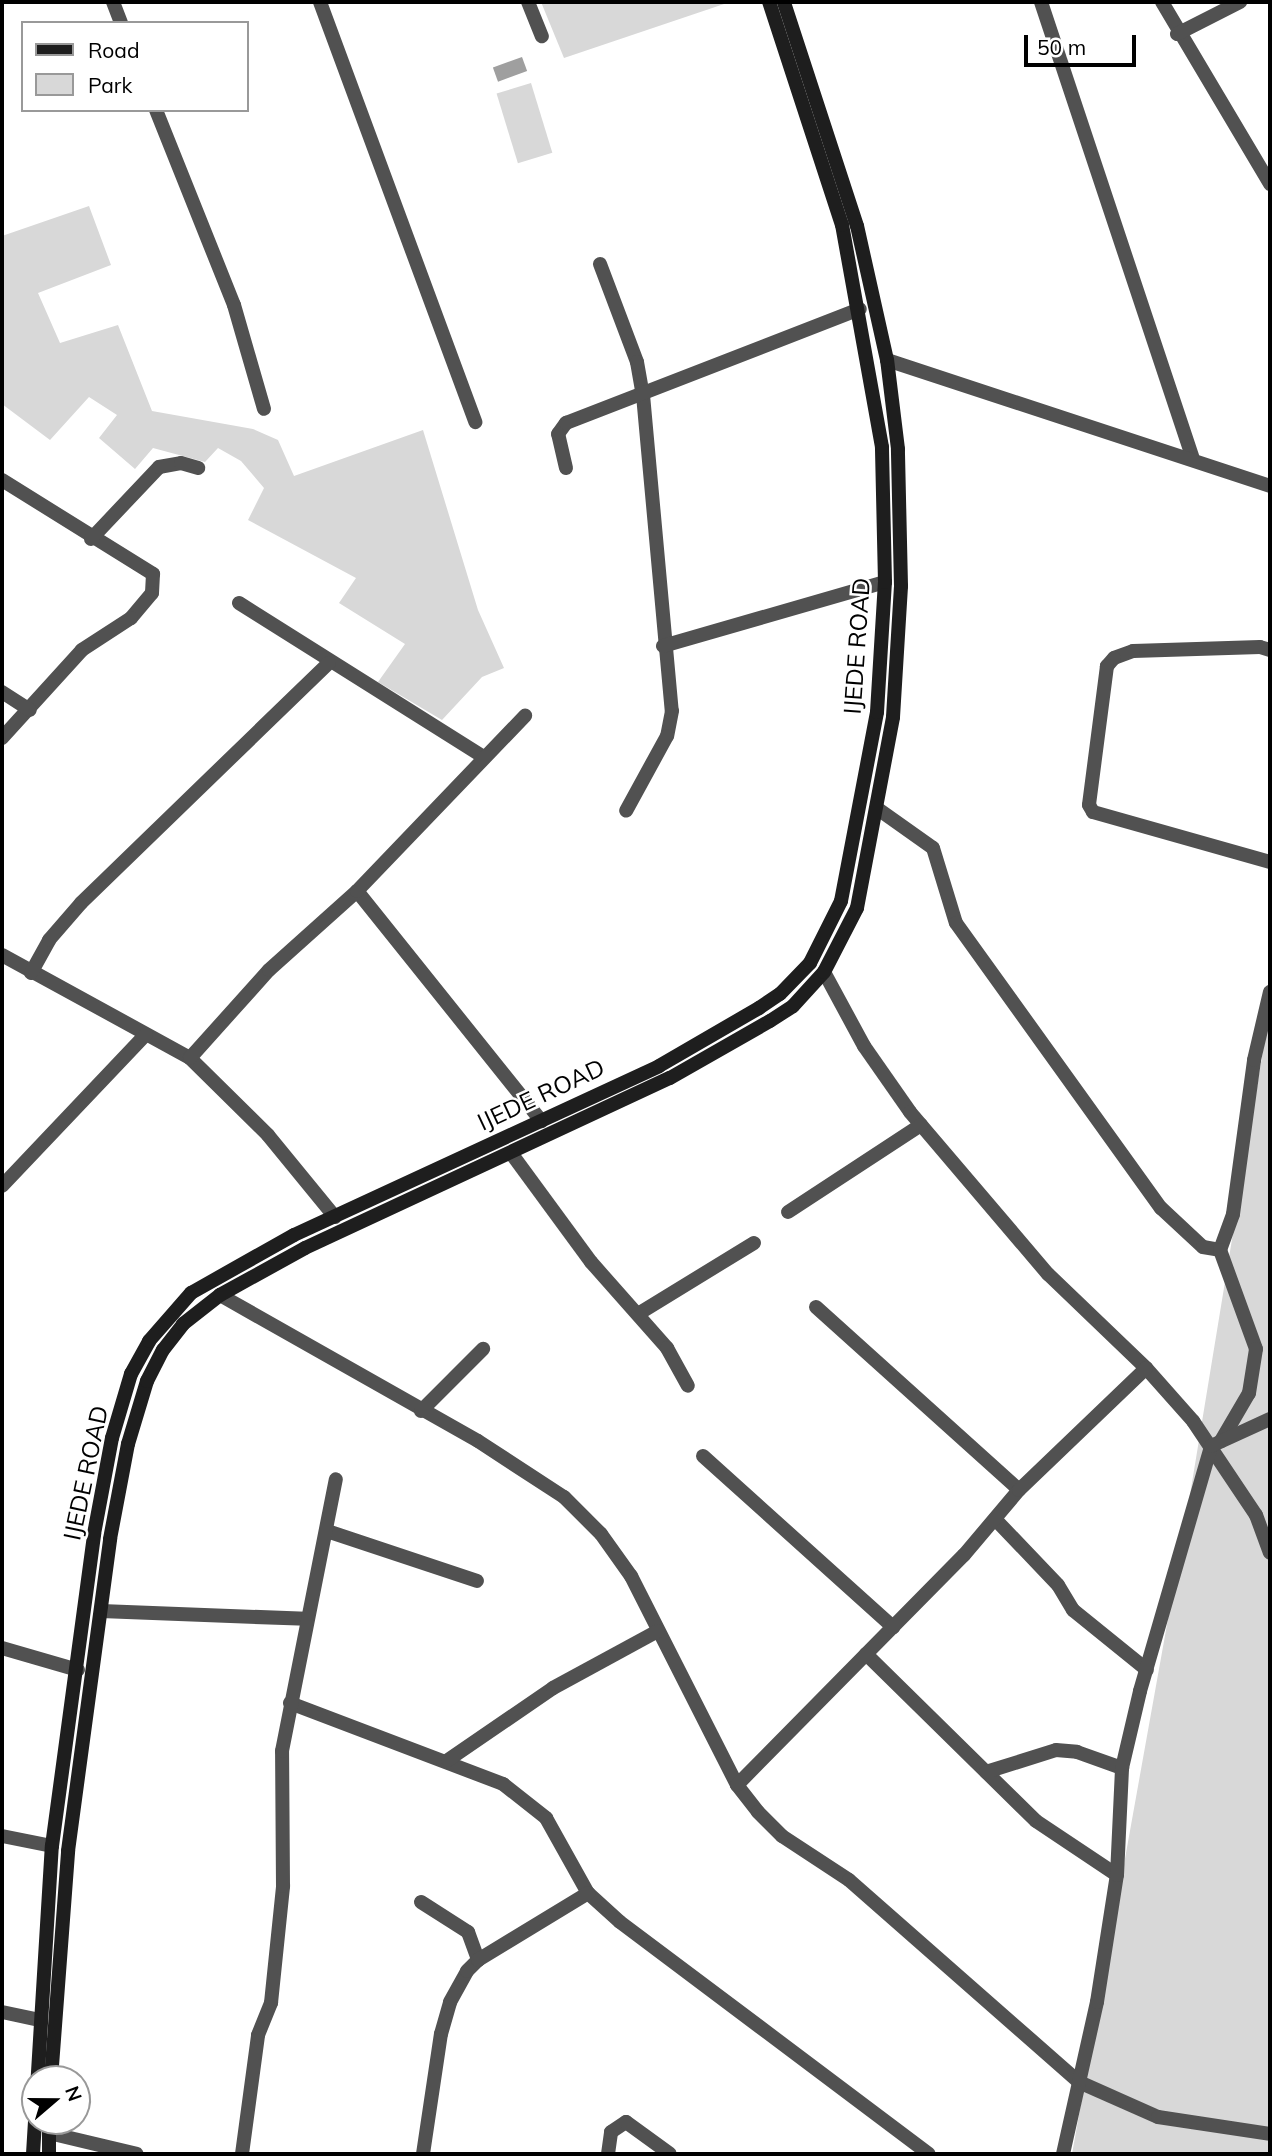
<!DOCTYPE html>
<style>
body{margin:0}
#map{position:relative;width:1272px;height:2156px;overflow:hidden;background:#fff;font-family:Mulish,sans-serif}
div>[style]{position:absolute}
.green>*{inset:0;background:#d8d8d8;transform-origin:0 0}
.water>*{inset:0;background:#9f9f9f;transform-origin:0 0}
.street>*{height:14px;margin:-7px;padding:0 7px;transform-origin:7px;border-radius:7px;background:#515151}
.secondary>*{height:14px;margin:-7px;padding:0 7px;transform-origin:7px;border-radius:7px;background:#1e1e1e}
span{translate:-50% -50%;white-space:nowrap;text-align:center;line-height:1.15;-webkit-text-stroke:5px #fff;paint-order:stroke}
.street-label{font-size:24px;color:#000}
.frame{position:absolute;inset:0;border:4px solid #000;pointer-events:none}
.legend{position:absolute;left:21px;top:21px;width:228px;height:91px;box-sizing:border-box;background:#fff;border:2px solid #999;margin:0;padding:9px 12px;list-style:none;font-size:21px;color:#000}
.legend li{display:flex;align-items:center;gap:14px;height:35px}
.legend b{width:35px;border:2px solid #999}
.north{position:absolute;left:21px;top:2065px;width:70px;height:70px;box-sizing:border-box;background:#fff;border:2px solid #999;border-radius:50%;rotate:70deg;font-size:19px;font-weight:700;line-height:28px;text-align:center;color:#000}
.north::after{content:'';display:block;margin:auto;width:24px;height:32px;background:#000;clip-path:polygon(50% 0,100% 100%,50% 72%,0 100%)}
.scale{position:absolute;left:1024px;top:35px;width:112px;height:32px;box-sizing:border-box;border:4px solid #000;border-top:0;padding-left:9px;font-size:21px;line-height:24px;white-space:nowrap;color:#000;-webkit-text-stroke:5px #fff;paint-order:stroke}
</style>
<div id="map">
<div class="green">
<div style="clip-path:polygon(541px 2px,730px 2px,564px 58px)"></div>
<div style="left:531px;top:83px;width:73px;height:36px;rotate:73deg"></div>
<div style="clip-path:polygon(89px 206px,111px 265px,38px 293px,60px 343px,118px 325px,152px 411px,253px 429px,278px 440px,294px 476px,423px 430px,478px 610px,504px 668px,482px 677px,442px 720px,378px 682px,405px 644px,339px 603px,356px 578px,248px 520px,264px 488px,241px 461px,218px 448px,205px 462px,153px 448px,135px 469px,99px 438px,117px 415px,89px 397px,50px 440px,2px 404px,2px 236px)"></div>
<div style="clip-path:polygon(1270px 1008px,1270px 2154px,1072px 2154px,1187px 1513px)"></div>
</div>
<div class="water">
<div style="left:522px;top:57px;width:15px;height:31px;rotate:70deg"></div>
</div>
<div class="street">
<div style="left:113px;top:2px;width:22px;rotate:69deg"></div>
<div style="left:320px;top:2px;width:448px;rotate:69.7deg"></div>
<div style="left:528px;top:2px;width:37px;rotate:68deg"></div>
<div style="left:1041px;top:2px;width:479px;rotate:71.6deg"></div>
<div style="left:1162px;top:2px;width:212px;rotate:59.3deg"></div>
<div style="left:1177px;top:34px;width:71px;rotate:-26.9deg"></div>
<div style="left:156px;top:110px;width:210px;rotate:68.2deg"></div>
<div style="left:234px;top:305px;width:108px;rotate:73.9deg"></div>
<div style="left:600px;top:264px;width:105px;rotate:69.3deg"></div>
<div style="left:637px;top:362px;width:34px;rotate:80deg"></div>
<div style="left:643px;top:395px;width:317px;rotate:84.8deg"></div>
<div style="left:672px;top:711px;width:25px;rotate:101deg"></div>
<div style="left:667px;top:736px;width:85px;rotate:118.7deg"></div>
<div style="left:887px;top:360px;width:403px;rotate:18.2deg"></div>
<div style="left:566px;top:468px;width:35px;rotate:-103deg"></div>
<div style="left:558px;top:434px;width:14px;rotate:-54deg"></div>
<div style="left:566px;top:423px;width:315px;rotate:-21.2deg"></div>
<div style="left:2px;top:480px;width:178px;rotate:31.9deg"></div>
<div style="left:153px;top:574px;width:19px;rotate:93deg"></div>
<div style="left:152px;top:593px;width:33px;rotate:130deg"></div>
<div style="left:131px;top:618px;width:59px;rotate:146.9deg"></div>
<div style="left:82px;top:650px;width:119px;rotate:132.3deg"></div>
<div style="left:91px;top:539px;width:99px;rotate:-46.6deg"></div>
<div style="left:159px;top:467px;width:22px;rotate:-10deg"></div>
<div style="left:181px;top:463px;width:18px;rotate:16deg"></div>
<div style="left:239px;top:603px;width:287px;rotate:32.2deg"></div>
<div style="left:663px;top:646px;width:231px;rotate:-16.1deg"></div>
<div style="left:1270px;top:650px;width:10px;rotate:-163deg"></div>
<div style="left:1260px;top:647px;width:127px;rotate:178.2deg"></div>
<div style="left:1133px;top:651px;width:20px;rotate:160deg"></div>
<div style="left:1114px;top:658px;width:11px;rotate:131deg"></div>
<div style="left:1107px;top:666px;width:140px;rotate:97.4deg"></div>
<div style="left:1089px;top:805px;width:8px;rotate:60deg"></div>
<div style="left:1093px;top:812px;width:184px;rotate:15.8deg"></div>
<div style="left:2px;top:692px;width:33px;rotate:33deg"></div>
<div style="left:878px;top:809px;width:67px;rotate:35.3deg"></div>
<div style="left:933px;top:848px;width:78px;rotate:73deg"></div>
<div style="left:956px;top:923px;width:351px;rotate:54.3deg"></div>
<div style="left:1161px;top:1208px;width:57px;rotate:42.9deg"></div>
<div style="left:1203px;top:1247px;width:17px;rotate:10deg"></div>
<div style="left:357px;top:891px;width:295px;rotate:51.3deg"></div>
<div style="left:2px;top:955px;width:214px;rotate:28.7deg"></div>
<div style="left:824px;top:972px;width:84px;rotate:61.6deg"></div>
<div style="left:864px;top:1046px;width:80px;rotate:55.1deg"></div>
<div style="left:910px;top:1112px;width:213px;rotate:49.6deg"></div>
<div style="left:1048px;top:1274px;width:136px;rotate:43.8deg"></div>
<div style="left:1146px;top:1368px;width:71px;rotate:48.4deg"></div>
<div style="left:1193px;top:1421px;width:113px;rotate:56.2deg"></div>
<div style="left:1256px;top:1515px;width:40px;rotate:69.8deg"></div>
<div style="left:31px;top:973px;width:38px;rotate:-61deg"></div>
<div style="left:49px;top:940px;width:49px;rotate:-49.1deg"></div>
<div style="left:81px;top:903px;width:345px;rotate:-44.1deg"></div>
<div style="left:511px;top:1153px;width:135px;rotate:53.7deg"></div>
<div style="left:591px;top:1262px;width:115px;rotate:48.5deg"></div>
<div style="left:667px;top:1348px;width:43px;rotate:61.1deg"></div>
<div style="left:2px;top:1186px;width:209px;rotate:-46.5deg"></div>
<div style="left:788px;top:1212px;width:159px;rotate:-33.2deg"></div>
<div style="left:335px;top:1217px;width:106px;rotate:-129.3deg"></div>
<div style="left:268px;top:1135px;width:110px;rotate:-135.4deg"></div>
<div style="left:190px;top:1058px;width:118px;rotate:-48.1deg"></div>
<div style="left:269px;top:970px;width:118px;rotate:-41.9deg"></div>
<div style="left:357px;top:891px;width:243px;rotate:-46.2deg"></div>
<div style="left:1220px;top:1250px;width:38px;rotate:-70deg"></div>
<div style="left:1233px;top:1214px;width:155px;rotate:-82.2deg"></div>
<div style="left:1254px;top:1060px;width:70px;rotate:-76.8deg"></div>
<div style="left:1220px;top:1250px;width:105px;rotate:70deg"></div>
<div style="left:1256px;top:1349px;width:45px;rotate:99deg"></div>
<div style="left:1249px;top:1393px;width:56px;rotate:120.3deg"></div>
<div style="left:220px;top:1295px;width:296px;rotate:29.5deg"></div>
<div style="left:478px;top:1441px;width:103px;rotate:33.1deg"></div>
<div style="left:564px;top:1497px;width:52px;rotate:45deg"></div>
<div style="left:601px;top:1534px;width:52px;rotate:54.5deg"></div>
<div style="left:631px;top:1576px;width:234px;rotate:63.1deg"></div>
<div style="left:737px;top:1785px;width:34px;rotate:52deg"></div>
<div style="left:758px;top:1812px;width:34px;rotate:45deg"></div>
<div style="left:782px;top:1836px;width:80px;rotate:33.3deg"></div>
<div style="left:849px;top:1880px;width:306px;rotate:41.3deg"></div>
<div style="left:1079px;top:2082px;width:86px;rotate:23.9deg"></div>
<div style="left:1158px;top:2117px;width:113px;rotate:8.6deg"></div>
<div style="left:816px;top:1307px;width:273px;rotate:42deg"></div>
<div style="left:638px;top:1314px;width:136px;rotate:-31.5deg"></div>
<div style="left:421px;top:1411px;width:88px;rotate:-45deg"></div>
<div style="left:703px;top:1456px;width:256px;rotate:42deg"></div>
<div style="left:995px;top:1519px;width:91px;rotate:46.3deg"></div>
<div style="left:1058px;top:1585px;width:29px;rotate:59deg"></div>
<div style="left:1073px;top:1610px;width:95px;rotate:39deg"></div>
<div style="left:327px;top:1531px;width:158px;rotate:18.4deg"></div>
<div style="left:101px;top:1611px;width:205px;rotate:2.2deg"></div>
<div style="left:2px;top:1648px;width:79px;rotate:16.1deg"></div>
<div style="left:866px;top:1654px;width:238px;rotate:44.5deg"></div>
<div style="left:1036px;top:1821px;width:97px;rotate:33.7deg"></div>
<div style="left:290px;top:1703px;width:228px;rotate:20.8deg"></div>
<div style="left:503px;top:1784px;width:55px;rotate:38.3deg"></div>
<div style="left:546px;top:1818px;width:86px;rotate:60.8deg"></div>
<div style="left:588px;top:1893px;width:43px;rotate:42.2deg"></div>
<div style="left:620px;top:1922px;width:386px;rotate:36.9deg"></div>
<div style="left:448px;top:1760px;width:127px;rotate:-34.4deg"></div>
<div style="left:553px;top:1688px;width:119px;rotate:-28.5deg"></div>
<div style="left:986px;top:1772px;width:73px;rotate:-17.4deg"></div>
<div style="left:1056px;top:1750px;width:21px;rotate:5deg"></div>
<div style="left:1077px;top:1752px;width:48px;rotate:19.6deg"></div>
<div style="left:737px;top:1785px;width:323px;rotate:-45.4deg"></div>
<div style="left:964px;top:1555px;width:85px;rotate:-49.8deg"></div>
<div style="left:1019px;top:1490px;width:176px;rotate:-43.8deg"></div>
<div style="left:2px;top:1836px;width:51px;rotate:11.3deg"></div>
<div style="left:421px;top:1902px;width:56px;rotate:32.6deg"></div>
<div style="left:468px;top:1932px;width:30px;rotate:70deg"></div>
<div style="left:2px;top:2012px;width:39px;rotate:12deg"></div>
<div style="left:49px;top:2133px;width:90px;rotate:13.4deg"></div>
<div style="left:242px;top:2154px;width:120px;rotate:-82.3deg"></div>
<div style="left:258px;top:2035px;width:35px;rotate:-68deg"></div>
<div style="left:271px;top:2003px;width:118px;rotate:-84.1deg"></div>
<div style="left:283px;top:1886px;width:135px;rotate:-90.4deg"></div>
<div style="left:282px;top:1751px;width:277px;rotate:-78.8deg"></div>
<div style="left:423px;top:2154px;width:121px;rotate:-81.5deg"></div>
<div style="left:441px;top:2034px;width:33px;rotate:-74deg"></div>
<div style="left:450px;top:2002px;width:35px;rotate:-61deg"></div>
<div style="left:467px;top:1971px;width:16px;rotate:-45deg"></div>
<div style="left:478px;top:1960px;width:129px;rotate:-31.3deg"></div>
<div style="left:608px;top:2154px;width:22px;rotate:-82deg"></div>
<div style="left:611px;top:2132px;width:18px;rotate:-34deg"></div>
<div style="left:626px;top:2122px;width:54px;rotate:36deg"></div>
<div style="left:1063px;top:2154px;width:156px;rotate:-77.4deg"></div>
<div style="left:1097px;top:2002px;width:129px;rotate:-81.1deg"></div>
<div style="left:1117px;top:1875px;width:107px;rotate:-87.3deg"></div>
<div style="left:1122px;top:1768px;width:79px;rotate:-76.8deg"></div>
<div style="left:1140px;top:1691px;width:255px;rotate:-73.8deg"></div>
<div style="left:1211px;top:1446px;width:65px;rotate:-24.6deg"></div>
</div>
<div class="secondary">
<div style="left:51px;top:2079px;width:229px;rotate:-85.7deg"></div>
<div style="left:68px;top:1851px;width:315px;rotate:-82.3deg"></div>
<div style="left:110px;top:1539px;width:97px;rotate:-79.3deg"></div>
<div style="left:128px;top:1444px;width:66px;rotate:-73.2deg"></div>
<div style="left:147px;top:1381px;width:35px;rotate:-63deg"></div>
<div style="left:163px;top:1350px;width:33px;rotate:-52deg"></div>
<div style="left:183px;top:1324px;width:47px;rotate:-38.1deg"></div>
<div style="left:220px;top:1295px;width:97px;rotate:-28.9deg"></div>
<div style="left:305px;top:1248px;width:403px;rotate:-25deg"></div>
<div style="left:670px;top:1078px;width:115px;rotate:-29.7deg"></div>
<div style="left:770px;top:1021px;width:27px;rotate:-33deg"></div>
<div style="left:793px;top:1006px;width:46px;rotate:-47.6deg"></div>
<div style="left:824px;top:972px;width:72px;rotate:-62.7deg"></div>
<div style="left:857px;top:908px;width:194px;rotate:-79.3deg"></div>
<div style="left:893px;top:717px;width:131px;rotate:-86.5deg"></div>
<div style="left:901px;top:586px;width:137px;rotate:-91.3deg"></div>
<div style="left:898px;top:449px;width:90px;rotate:-97deg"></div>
<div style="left:887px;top:360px;width:137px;rotate:-102.6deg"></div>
<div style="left:857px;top:226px;width:236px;rotate:-108.1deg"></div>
<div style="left:33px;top:2154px;width:309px;rotate:-86.5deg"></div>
<div style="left:52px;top:1846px;width:315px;rotate:-82.3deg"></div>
<div style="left:94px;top:1534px;width:98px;rotate:-79.4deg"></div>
<div style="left:112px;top:1438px;width:67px;rotate:-73.5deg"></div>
<div style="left:131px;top:1374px;width:38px;rotate:-61deg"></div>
<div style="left:149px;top:1341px;width:64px;rotate:-48.8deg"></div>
<div style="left:191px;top:1293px;width:118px;rotate:-29.4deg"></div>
<div style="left:294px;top:1235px;width:402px;rotate:-24.8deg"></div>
<div style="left:659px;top:1066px;width:116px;rotate:-30.1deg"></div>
<div style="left:759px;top:1008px;width:25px;rotate:-34deg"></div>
<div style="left:780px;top:994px;width:43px;rotate:-45.9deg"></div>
<div style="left:810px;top:963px;width:69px;rotate:-63.4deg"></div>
<div style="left:841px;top:901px;width:192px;rotate:-79.2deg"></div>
<div style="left:877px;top:712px;width:130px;rotate:-86.5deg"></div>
<div style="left:885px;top:582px;width:135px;rotate:-91.3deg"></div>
<div style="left:882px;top:447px;width:226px;rotate:-100.2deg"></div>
<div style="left:842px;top:225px;width:235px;rotate:-108.1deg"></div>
<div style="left:49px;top:2154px;width:33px;rotate:-90deg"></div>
</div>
<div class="street-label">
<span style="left:857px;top:646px;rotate:-86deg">IJEDE ROAD</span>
<span style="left:541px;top:1095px;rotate:-25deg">IJEDE ROAD</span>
<span style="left:86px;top:1473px;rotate:-78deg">IJEDE ROAD</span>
</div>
<div class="frame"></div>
<ul class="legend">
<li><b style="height:9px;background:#1e1e1e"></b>Road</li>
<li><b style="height:19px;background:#d8d8d8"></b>Park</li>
</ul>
<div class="north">N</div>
<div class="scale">50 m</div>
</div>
